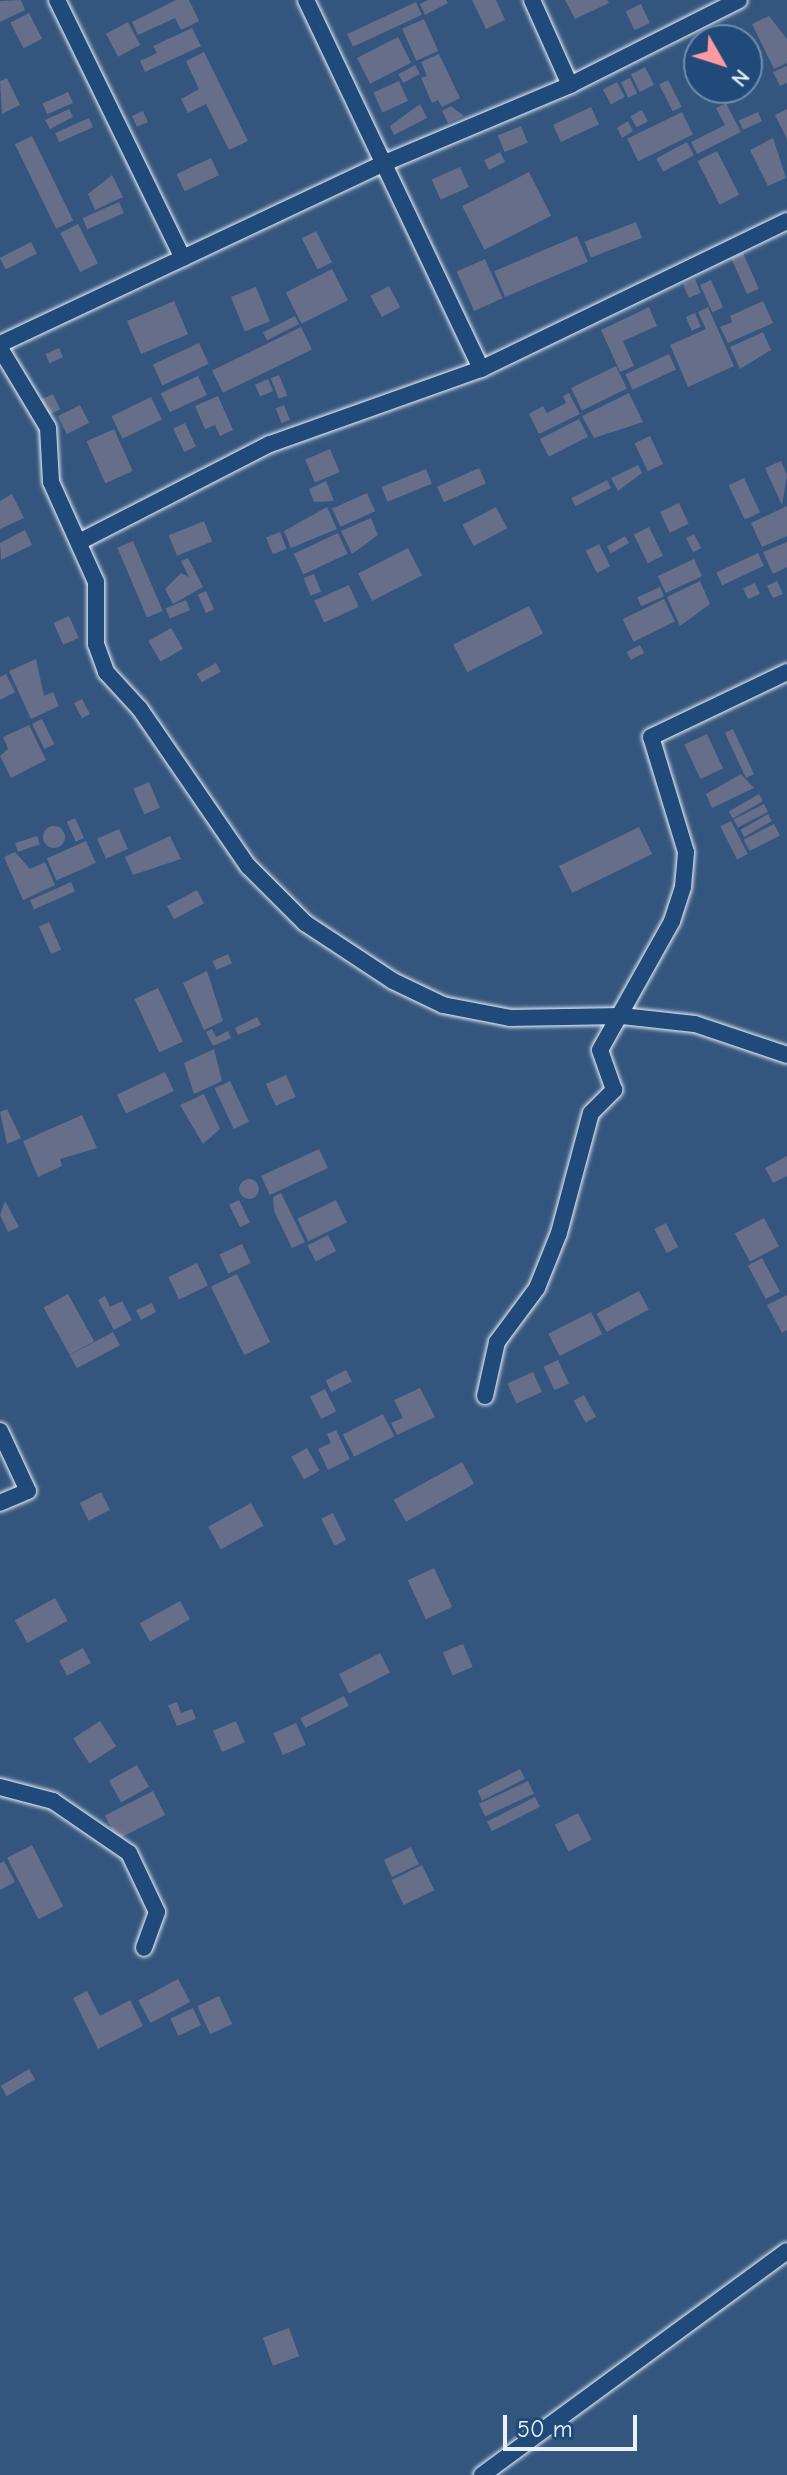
<!DOCTYPE html>
<style>
body{margin:0}
#map{position:relative;width:787px;height:2475px;overflow:hidden;background:#34557e;font-family:"Comic Neue",sans-serif}
div>[style]{position:absolute}
.building>*{inset:0;background:#666e89;transform-origin:0 0}
.round{border-radius:50%}
.roads{filter:drop-shadow(0 0 2px #e8f1f8) drop-shadow(0 0 2px #e8f1f8)}
.street>*{height:16px;margin:-8px;padding:0 8px;transform-origin:8px;border-radius:8px;background:#1f4a7a}
span{translate:-50% -50%;white-space:nowrap;text-align:center;line-height:1.15;-webkit-text-stroke:8px #1f4a7a;paint-order:stroke}
.north{position:absolute;left:683px;top:24px;width:80px;height:80px;box-sizing:border-box;background:#1f4a7a;border:2px solid #6f8dac;border-radius:50%;rotate:129deg;font-size:22px;font-weight:700;line-height:32px;text-align:center;color:#e8f1f8}
.north::after{content:'';display:block;margin:auto;width:28px;height:36px;background:#ff9aa2;clip-path:polygon(50% 0,100% 100%,50% 72%,0 100%)}
.scale{position:absolute;left:503px;top:2415px;width:134px;height:36px;box-sizing:border-box;border:4px solid #e8f1f8;border-top:0;padding-left:10px;font-size:24px;line-height:28px;white-space:nowrap;color:#e8f1f8;-webkit-text-stroke:6px #1f4a7a;paint-order:stroke}
</style>
<div id="map">
<div class="building">
<div style="clip-path:polygon(21px 0,25px 10px,0 22px,0 1px)"></div>
<div style="clip-path:polygon(176px 0,189px 0,199px 21px,181px 30px,175px 18px,138px 35px,132px 22px)"></div>
<div style="clip-path:polygon(428px 0,446px 0,448px 3px,425px 15px,420px 4px)"></div>
<div style="clip-path:polygon(472px 0,496px 0,505px 20px,486px 29px)"></div>
<div style="clip-path:polygon(565px 0,607px 0,609px 3px,575px 19px)"></div>
<div style="left:416px;top:2px;width:14px;height:76px;rotate:65deg"></div>
<div style="left:641px;top:4px;width:21px;height:17px;rotate:65deg"></div>
<div style="left:29px;top:13px;width:29px;height:21px;rotate:63deg"></div>
<div style="clip-path:polygon(769px 16px,787px 39px,787px 63px,774px 69px,752px 24px)"></div>
<div style="left:424px;top:19px;width:35px;height:24px;rotate:66deg"></div>
<div style="left:128px;top:22px;width:26px;height:25px;rotate:62deg"></div>
<div style="clip-path:polygon(192px 28px,201px 46px,145px 72px,140px 61px,157px 53px,153px 46px)"></div>
<div style="left:398px;top:37px;width:29px;height:46px;rotate:63deg"></div>
<div style="clip-path:polygon(204px 52px,248px 141px,229px 150px,206px 104px,188px 113px,181px 99px,199px 89px,186px 61px)"></div>
<div style="clip-path:polygon(439px 54px,460px 98px,442px 107px,438px 100px,432px 103px,421px 78px,427px 76px,421px 62px)"></div>
<div style="left:415px;top:65px;width:10px;height:19px;rotate:61deg"></div>
<div style="clip-path:polygon(787px 66px,787px 83px,780px 86px,773px 72px)"></div>
<div style="left:645px;top:67px;width:20px;height:16px;rotate:63deg"></div>
<div style="clip-path:polygon(7px 78px,20px 105px,2px 114px,0 81px)"></div>
<div style="left:630px;top:78px;width:17px;height:10px;rotate:65deg"></div>
<div style="left:668px;top:80px;width:30px;height:10px;rotate:63deg"></div>
<div style="left:399px;top:81px;width:22px;height:28px;rotate:66deg"></div>
<div style="left:617px;top:82px;width:17px;height:16px;rotate:62deg"></div>
<div style="left:68px;top:92px;width:12px;height:28px;rotate:66deg"></div>
<div style="clip-path:polygon(726px 103px,741px 132px,697px 154px,691px 142px,725px 125px,716px 108px)"></div>
<div style="clip-path:polygon(420px 104px,427px 118px,394px 135px,390px 126px)"></div>
<div style="clip-path:polygon(451px 106px,464px 116px,448px 123px,442px 111px)"></div>
<div style="left:591px;top:107px;width:19px;height:42px;rotate:65deg"></div>
<div style="clip-path:polygon(69px 109px,73px 117px,50px 129px,45px 120px)"></div>
<div style="clip-path:polygon(787px 109px,787px 139px,775px 115px)"></div>
<div style="left:642px;top:110px;width:13px;height:13px;rotate:63deg"></div>
<div style="left:143px;top:111px;width:12px;height:12px;rotate:66deg"></div>
<div style="left:682px;top:112px;width:25px;height:61px;rotate:64deg"></div>
<div style="left:758px;top:112px;width:10px;height:21px;rotate:66deg"></div>
<div style="left:89px;top:118px;width:10px;height:37px;rotate:66deg"></div>
<div style="clip-path:polygon(628px 121px,633px 131px,622px 138px,617px 128px)"></div>
<div style="left:521px;top:126px;width:18px;height:25px;rotate:68deg"></div>
<div style="left:32px;top:136px;width:94px;height:19px;rotate:64deg"></div>
<div style="clip-path:polygon(773px 138px,786px 178px,768px 186px,750px 150px)"></div>
<div style="left:687px;top:142px;width:15px;height:35px;rotate:62deg"></div>
<div style="left:717px;top:151px;width:49px;height:22px;rotate:63deg"></div>
<div style="left:500px;top:152px;width:11px;height:18px;rotate:63deg"></div>
<div style="left:211px;top:158px;width:19px;height:38px;rotate:65deg"></div>
<div style="left:460px;top:167px;width:22px;height:31px;rotate:66deg"></div>
<div style="left:529px;top:172px;width:49px;height:75px;rotate:63deg"></div>
<div style="clip-path:polygon(112px 175px,123px 197px,95px 210px,88px 194px)"></div>
<div style="left:119px;top:202px;width:12px;height:40px;rotate:66deg"></div>
<div style="left:636px;top:222px;width:17px;height:55px;rotate:69deg"></div>
<div style="left:78px;top:224px;width:44px;height:20px;rotate:63deg"></div>
<div style="left:316px;top:231px;width:35px;height:16px;rotate:63deg"></div>
<div style="left:577px;top:236px;width:28px;height:90px;rotate:67deg"></div>
<div style="left:31px;top:242px;width:13px;height:35px;rotate:63deg"></div>
<div style="left:743px;top:253px;width:39px;height:13px;rotate:66deg"></div>
<div style="left:485px;top:259px;width:43px;height:31px;rotate:66deg"></div>
<div style="left:332px;top:269px;width:35px;height:52px;rotate:63deg"></div>
<div style="left:695px;top:279px;width:15px;height:13px;rotate:67deg"></div>
<div style="left:711px;top:280px;width:30px;height:12px;rotate:66deg"></div>
<div style="left:389px;top:286px;width:24px;height:21px;rotate:62deg"></div>
<div style="left:256px;top:287px;width:37px;height:27px;rotate:68deg"></div>
<div style="left:174px;top:301px;width:36px;height:51px;rotate:67deg"></div>
<div style="clip-path:polygon(763px 301px,773px 323px,728px 343px,720px 327px,732px 322px,730px 316px)"></div>
<div style="clip-path:polygon(649px 307px,657px 326px,623px 341px,634px 366px,620px 372px,601px 330px)"></div>
<div style="clip-path:polygon(708px 307px,734px 366px,688px 387px,670px 345px,706px 329px,698px 312px)"></div>
<div style="left:695px;top:313px;width:15px;height:10px;rotate:67deg"></div>
<div style="left:295px;top:316px;width:9px;height:36px;rotate:63deg"></div>
<div style="left:301px;top:327px;width:25px;height:99px;rotate:64deg"></div>
<div style="clip-path:polygon(763px 332px,771px 350px,740px 369px,730px 347px)"></div>
<div style="left:199px;top:343px;width:23px;height:51px;rotate:65deg"></div>
<div style="left:59px;top:348px;width:10px;height:15px;rotate:66deg"></div>
<div style="left:669px;top:354px;width:17px;height:48px;rotate:65deg"></div>
<div style="left:616px;top:366px;width:25px;height:50px;rotate:64deg"></div>
<div style="left:279px;top:375px;width:22px;height:9px;rotate:68deg"></div>
<div style="left:198px;top:376px;width:21px;height:41px;rotate:65deg"></div>
<div style="left:268px;top:379px;width:13px;height:14px;rotate:67deg"></div>
<div style="clip-path:polygon(569px 393px,580px 414px,539px 434px,529px 414px,543px 406px,547px 413px,566px 403px,563px 396px)"></div>
<div style="clip-path:polygon(629px 393px,643px 422px,594px 438px,582px 416px)"></div>
<div style="left:53px;top:394px;width:17px;height:13px;rotate:65deg"></div>
<div style="clip-path:polygon(218px 396px,233px 430px,220px 436px,215px 425px,205px 429px,195px 406px)"></div>
<div style="left:151px;top:397px;width:25px;height:44px;rotate:64deg"></div>
<div style="left:80px;top:405px;width:20px;height:25px;rotate:63deg"></div>
<div style="left:284px;top:405px;width:16px;height:9px;rotate:68deg"></div>
<div style="left:579px;top:419px;width:20px;height:44px;rotate:63deg"></div>
<div style="left:185px;top:423px;width:26px;height:13px;rotate:65deg"></div>
<div style="left:114px;top:429px;width:46px;height:30px;rotate:66deg"></div>
<div style="left:650px;top:436px;width:31px;height:17px;rotate:65deg"></div>
<div style="left:330px;top:449px;width:25px;height:27px;rotate:67deg"></div>
<div style="clip-path:polygon(781px 461px,787px 475px,782px 505px,765px 468px)"></div>
<div style="clip-path:polygon(638px 465px,642px 473px,618px 491px,611px 478px)"></div>
<div style="left:479px;top:468px;width:17px;height:46px;rotate:66deg"></div>
<div style="left:426px;top:469px;width:16px;height:48px;rotate:68deg"></div>
<div style="left:744px;top:478px;width:38px;height:17px;rotate:65deg"></div>
<div style="left:607px;top:480px;width:9px;height:40px;rotate:63deg"></div>
<div style="clip-path:polygon(326px 481px,334px 501px,314px 502px,309px 489px)"></div>
<div style="left:367px;top:493px;width:20px;height:38px;rotate:66deg"></div>
<div style="clip-path:polygon(12px 494px,24px 518px,0 529px,0 501px)"></div>
<div style="left:679px;top:503px;width:23px;height:21px;rotate:65deg"></div>
<div style="clip-path:polygon(787px 506px,787px 536px,762px 547px,751px 523px)"></div>
<div style="clip-path:polygon(327px 507px,337px 529px,291px 548px,284px 531px)"></div>
<div style="left:496px;top:507px;width:24px;height:38px;rotate:62deg"></div>
<div style="clip-path:polygon(371px 518px,378px 535px,352px 554px,341px 531px)"></div>
<div style="left:204px;top:521px;width:22px;height:38px;rotate:68deg"></div>
<div style="left:649px;top:527px;width:32px;height:17px;rotate:64deg"></div>
<div style="clip-path:polygon(25px 530px,32px 545px,1px 560px,0 543px)"></div>
<div style="left:280px;top:532px;width:18px;height:15px;rotate:68deg"></div>
<div style="left:338px;top:533px;width:23px;height:49px;rotate:65deg"></div>
<div style="left:694px;top:534px;width:16px;height:9px;rotate:63deg"></div>
<div style="left:625px;top:536px;width:8px;height:21px;rotate:60deg"></div>
<div style="left:133px;top:541px;width:76px;height:17px;rotate:67deg"></div>
<div style="clip-path:polygon(787px 542px,787px 567px,773px 574px,763px 552px)"></div>
<div style="left:599px;top:544px;width:25px;height:15px;rotate:63deg"></div>
<div style="left:408px;top:548px;width:31px;height:56px;rotate:63deg"></div>
<div style="left:758px;top:553px;width:14px;height:46px;rotate:65deg"></div>
<div style="clip-path:polygon(188px 558px,203px 587px,173px 604px,165px 589px,181px 573px,189px 577px,181px 561px)"></div>
<div style="left:694px;top:559px;width:19px;height:40px;rotate:65deg"></div>
<div style="left:314px;top:574px;width:19px;height:11px;rotate:69deg"></div>
<div style="clip-path:polygon(700px 581px,710px 604px,680px 626px,667px 597px)"></div>
<div style="left:777px;top:581px;width:14px;height:11px;rotate:65deg"></div>
<div style="left:755px;top:583px;width:12px;height:13px;rotate:66deg"></div>
<div style="left:349px;top:585px;width:24px;height:38px;rotate:66deg"></div>
<div style="left:660px;top:587px;width:10px;height:25px;rotate:66deg"></div>
<div style="left:206px;top:591px;width:20px;height:9px;rotate:66deg"></div>
<div style="left:664px;top:599px;width:25px;height:46px;rotate:64deg"></div>
<div style="left:186px;top:600px;width:11px;height:22px;rotate:68deg"></div>
<div style="left:529px;top:606px;width:31px;height:85px;rotate:63deg"></div>
<div style="left:69px;top:616px;width:24px;height:17px;rotate:66deg"></div>
<div style="left:171px;top:628px;width:24px;height:26px;rotate:60deg"></div>
<div style="left:640px;top:645px;width:9px;height:15px;rotate:63deg"></div>
<div style="clip-path:polygon(36px 659px,44px 696px,53px 692px,59px 706px,31px 719px,9px 671px)"></div>
<div style="left:216px;top:663px;width:10px;height:22px;rotate:61deg"></div>
<div style="clip-path:polygon(6px 674px,15px 692px,0 700px,0 677px)"></div>
<div style="left:82px;top:699px;width:17px;height:9px;rotate:62deg"></div>
<div style="left:42px;top:719px;width:28px;height:11px;rotate:64deg"></div>
<div style="clip-path:polygon(29px 725px,46px 760px,11px 778px,0 756px,8px 749px,3px 737px)"></div>
<div style="left:733px;top:729px;width:50px;height:9px;rotate:65deg"></div>
<div style="left:707px;top:734px;width:38px;height:25px;rotate:65deg"></div>
<div style="clip-path:polygon(741px 774px,754px 788px,712px 808px,706px 794px)"></div>
<div style="left:149px;top:782px;width:28px;height:17px;rotate:67deg"></div>
<div style="left:759px;top:794px;width:8px;height:35px;rotate:60deg"></div>
<div style="left:764px;top:804px;width:9px;height:34px;rotate:63deg"></div>
<div style="left:768px;top:814px;width:8px;height:32px;rotate:60deg"></div>
<div style="left:75px;top:818px;width:22px;height:9px;rotate:66deg"></div>
<div style="left:731px;top:821px;width:37px;height:12px;rotate:63deg"></div>
<div style="left:774px;top:824px;width:13px;height:34px;rotate:63deg"></div>
<div class="round" style="left:43px;top:826px;width:22px;height:22px"></div>
<div style="left:639px;top:827px;width:30px;height:89px;rotate:64deg"></div>
<div style="left:119px;top:829px;width:22px;height:24px;rotate:66deg"></div>
<div style="left:37px;top:836px;width:9px;height:23px;rotate:72deg"></div>
<div style="clip-path:polygon(170px 836px,181px 859px,133px 875px,125px 857px)"></div>
<div style="left:86px;top:841px;width:24px;height:43px;rotate:66deg"></div>
<div style="clip-path:polygon(15px 852px,30px 869px,45px 862px,55px 885px,23px 900px,4px 857px)"></div>
<div style="left:71px;top:882px;width:10px;height:45px;rotate:66deg"></div>
<div style="left:197px;top:890px;width:15px;height:34px;rotate:62deg"></div>
<div style="left:49px;top:922px;width:30px;height:11px;rotate:66deg"></div>
<div style="left:228px;top:954px;width:10px;height:17px;rotate:66deg"></div>
<div style="clip-path:polygon(207px 971px,223px 1021px,204px 1030px,183px 983px)"></div>
<div style="left:158px;top:988px;width:59px;height:26px;rotate:65deg"></div>
<div style="clip-path:polygon(257px 1017px,261px 1025px,238px 1035px,235px 1028px)"></div>
<div style="clip-path:polygon(212px 1029px,216px 1037px,228px 1031px,231px 1038px,213px 1046px,206px 1032px)"></div>
<div style="clip-path:polygon(214px 1049px,222px 1081px,194px 1094px,184px 1063px)"></div>
<div style="left:165px;top:1072px;width:21px;height:53px;rotate:65deg"></div>
<div style="left:286px;top:1075px;width:24px;height:22px;rotate:66deg"></div>
<div style="left:230px;top:1081px;width:45px;height:17px;rotate:65deg"></div>
<div style="clip-path:polygon(204px 1094px,220px 1129px,203px 1144px,180px 1105px)"></div>
<div style="clip-path:polygon(7px 1109px,21px 1138px,7px 1144px,0 1112px)"></div>
<div style="clip-path:polygon(82px 1115px,97px 1148px,60px 1159px,62px 1166px,38px 1177px,23px 1141px)"></div>
<div style="left:319px;top:1149px;width:21px;height:64px;rotate:65deg"></div>
<div style="clip-path:polygon(787px 1156px,787px 1176px,773px 1183px,765px 1168px)"></div>
<div class="round" style="left:239px;top:1179px;width:20px;height:20px"></div>
<div style="clip-path:polygon(281px 1193px,305px 1242px,292px 1248px,274px 1211px,273px 1197px)"></div>
<div style="left:239px;top:1200px;width:25px;height:11px;rotate:64deg"></div>
<div style="left:336px;top:1200px;width:25px;height:43px;rotate:64deg"></div>
<div style="clip-path:polygon(5px 1201px,19px 1227px,8px 1232px,0 1215px)"></div>
<div style="left:764px;top:1218px;width:32px;height:33px;rotate:62deg"></div>
<div style="left:666px;top:1223px;width:27px;height:13px;rotate:63deg"></div>
<div style="left:328px;top:1235px;width:18px;height:23px;rotate:63deg"></div>
<div style="left:242px;top:1244px;width:21px;height:25px;rotate:65deg"></div>
<div style="left:762px;top:1258px;width:38px;height:16px;rotate:62deg"></div>
<div style="left:197px;top:1263px;width:25px;height:32px;rotate:64deg"></div>
<div style="left:237px;top:1274px;width:76px;height:29px;rotate:64deg"></div>
<div style="left:639px;top:1291px;width:21px;height:48px;rotate:62deg"></div>
<div style="left:68px;top:1294px;width:54px;height:28px;rotate:61deg"></div>
<div style="clip-path:polygon(787px 1295px,787px 1330px,782px 1333px,767px 1305px)"></div>
<div style="clip-path:polygon(105px 1296px,110px 1307px,122px 1301px,132px 1320px,114px 1330px,98px 1300px)"></div>
<div style="clip-path:polygon(152px 1303px,156px 1312px,141px 1320px,136px 1310px)"></div>
<div style="left:591px;top:1312px;width:25px;height:48px;rotate:63deg"></div>
<div style="left:113px;top:1332px;width:15px;height:49px;rotate:62deg"></div>
<div style="left:558px;top:1360px;width:26px;height:16px;rotate:65deg"></div>
<div style="left:346px;top:1370px;width:13px;height:23px;rotate:63deg"></div>
<div style="left:533px;top:1372px;width:22px;height:28px;rotate:66deg"></div>
<div style="clip-path:polygon(420px 1388px,435px 1417px,397px 1435px,391px 1423px,403px 1418px,394px 1400px)"></div>
<div style="left:325px;top:1389px;width:25px;height:17px;rotate:63deg"></div>
<div style="left:584px;top:1395px;width:25px;height:12px;rotate:61deg"></div>
<div style="left:383px;top:1414px;width:25px;height:45px;rotate:63deg"></div>
<div style="clip-path:polygon(336px 1430px,350px 1459px,328px 1470px,318px 1449px,331px 1443px,327px 1434px)"></div>
<div style="left:307px;top:1448px;width:26px;height:18px;rotate:61deg"></div>
<div style="left:462px;top:1462px;width:25px;height:78px;rotate:61deg"></div>
<div style="left:101px;top:1492px;width:20px;height:24px;rotate:63deg"></div>
<div style="left:251px;top:1503px;width:26px;height:49px;rotate:61deg"></div>
<div style="left:333px;top:1513px;width:30px;height:13px;rotate:64deg"></div>
<div style="left:434px;top:1568px;width:43px;height:29px;rotate:65deg"></div>
<div style="left:55px;top:1598px;width:26px;height:46px;rotate:61deg"></div>
<div style="left:180px;top:1601px;width:21px;height:46px;rotate:61deg"></div>
<div style="left:463px;top:1644px;width:25px;height:22px;rotate:67deg"></div>
<div style="left:83px;top:1648px;width:17px;height:27px;rotate:62deg"></div>
<div style="left:380px;top:1653px;width:22px;height:46px;rotate:63deg"></div>
<div style="left:344px;top:1696px;width:11px;height:49px;rotate:63deg"></div>
<div style="clip-path:polygon(177px 1702px,181px 1713px,192px 1709px,196px 1719px,177px 1726px,168px 1705px)"></div>
<div style="left:100px;top:1721px;width:30px;height:32px;rotate:57deg"></div>
<div style="left:236px;top:1721px;width:23px;height:25px;rotate:67deg"></div>
<div style="left:296px;top:1723px;width:24px;height:25px;rotate:66deg"></div>
<div style="left:137px;top:1765px;width:25px;height:32px;rotate:61deg"></div>
<div style="left:520px;top:1769px;width:11px;height:48px;rotate:63deg"></div>
<div style="left:528px;top:1781px;width:14px;height:54px;rotate:65deg"></div>
<div style="left:153px;top:1791px;width:27px;height:54px;rotate:63deg"></div>
<div style="left:535px;top:1797px;width:11px;height:54px;rotate:63deg"></div>
<div style="left:578px;top:1813px;width:30px;height:26px;rotate:63deg"></div>
<div style="left:32px;top:1845px;width:69px;height:28px;rotate:63deg"></div>
<div style="left:411px;top:1847px;width:19px;height:30px;rotate:65deg"></div>
<div style="clip-path:polygon(4px 1861px,15px 1882px,0 1890px,0 1863px)"></div>
<div style="left:422px;top:1865px;width:28px;height:34px;rotate:64deg"></div>
<div style="left:178px;top:1979px;width:26px;height:45px;rotate:62deg"></div>
<div style="clip-path:polygon(87px 1991px,100px 2016px,130px 2000px,143px 2026px,98px 2049px,73px 1998px)"></div>
<div style="left:219px;top:1996px;width:31px;height:24px;rotate:65deg"></div>
<div style="left:193px;top:2008px;width:19px;height:25px;rotate:65deg"></div>
<div style="left:29px;top:2069px;width:12px;height:33px;rotate:59deg"></div>
<div style="left:289px;top:2328px;width:30px;height:28px;rotate:70deg"></div>
</div>
<div class="roads">
<div class="street">
<div style="left:57px;top:0;width:287px;rotate:64deg"></div>
<div style="left:306px;top:0;width:408px;rotate:64.6deg"></div>
<div style="left:532px;top:0;width:93px;rotate:65.9deg"></div>
<div style="left:0;top:344px;width:428px;rotate:-25.2deg"></div>
<div style="left:387px;top:162px;width:199px;rotate:-22.8deg"></div>
<div style="left:570px;top:85px;width:189px;rotate:-26.7deg"></div>
<div style="left:0;top:348px;width:93px;rotate:59deg"></div>
<div style="left:48px;top:428px;width:54px;rotate:86.8deg"></div>
<div style="left:51px;top:482px;width:110px;rotate:65.8deg"></div>
<div style="left:96px;top:582px;width:62px;rotate:90deg"></div>
<div style="left:96px;top:644px;width:30px;rotate:70deg"></div>
<div style="left:106px;top:672px;width:50px;rotate:47.4deg"></div>
<div style="left:140px;top:709px;width:191px;rotate:55.5deg"></div>
<div style="left:248px;top:866px;width:81px;rotate:45deg"></div>
<div style="left:305px;top:923px;width:105px;rotate:33.4deg"></div>
<div style="left:393px;top:981px;width:55px;rotate:25.6deg"></div>
<div style="left:443px;top:1005px;width:68px;rotate:11deg"></div>
<div style="left:510px;top:1018px;width:112px;rotate:-1deg"></div>
<div style="left:622px;top:1016px;width:73px;rotate:6.3deg"></div>
<div style="left:695px;top:1024px;width:97px;rotate:18.6deg"></div>
<div style="left:81px;top:541px;width:212px;rotate:-27.2deg"></div>
<div style="left:270px;top:444px;width:224px;rotate:-19.6deg"></div>
<div style="left:481px;top:369px;width:340px;rotate:-25.8deg"></div>
<div style="left:485px;top:1396px;width:55px;rotate:-77.5deg"></div>
<div style="left:497px;top:1342px;width:67px;rotate:-53.5deg"></div>
<div style="left:537px;top:1288px;width:59px;rotate:-68.2deg"></div>
<div style="left:559px;top:1233px;width:124px;rotate:-75.1deg"></div>
<div style="left:591px;top:1113px;width:33px;rotate:-45deg"></div>
<div style="left:614px;top:1090px;width:42px;rotate:-109.3deg"></div>
<div style="left:600px;top:1050px;width:148px;rotate:-60.8deg"></div>
<div style="left:672px;top:921px;width:36px;rotate:-72deg"></div>
<div style="left:683px;top:887px;width:35px;rotate:-85deg"></div>
<div style="left:686px;top:852px;width:120px;rotate:-106.9deg"></div>
<div style="left:651px;top:737px;width:151px;rotate:-25.5deg"></div>
<div style="left:0;top:1431px;width:66px;rotate:65deg"></div>
<div style="left:28px;top:1491px;width:30px;rotate:157deg"></div>
<div style="left:0;top:1787px;width:55px;rotate:14.8deg"></div>
<div style="left:53px;top:1801px;width:92px;rotate:34.4deg"></div>
<div style="left:129px;top:1853px;width:65px;rotate:64.6deg"></div>
<div style="left:157px;top:1912px;width:38px;rotate:110deg"></div>
<div style="left:482px;top:2475px;width:378px;rotate:-36.3deg"></div>
</div>
</div>
<div class="north">N</div>
<div class="scale">50 m</div>
</div>
